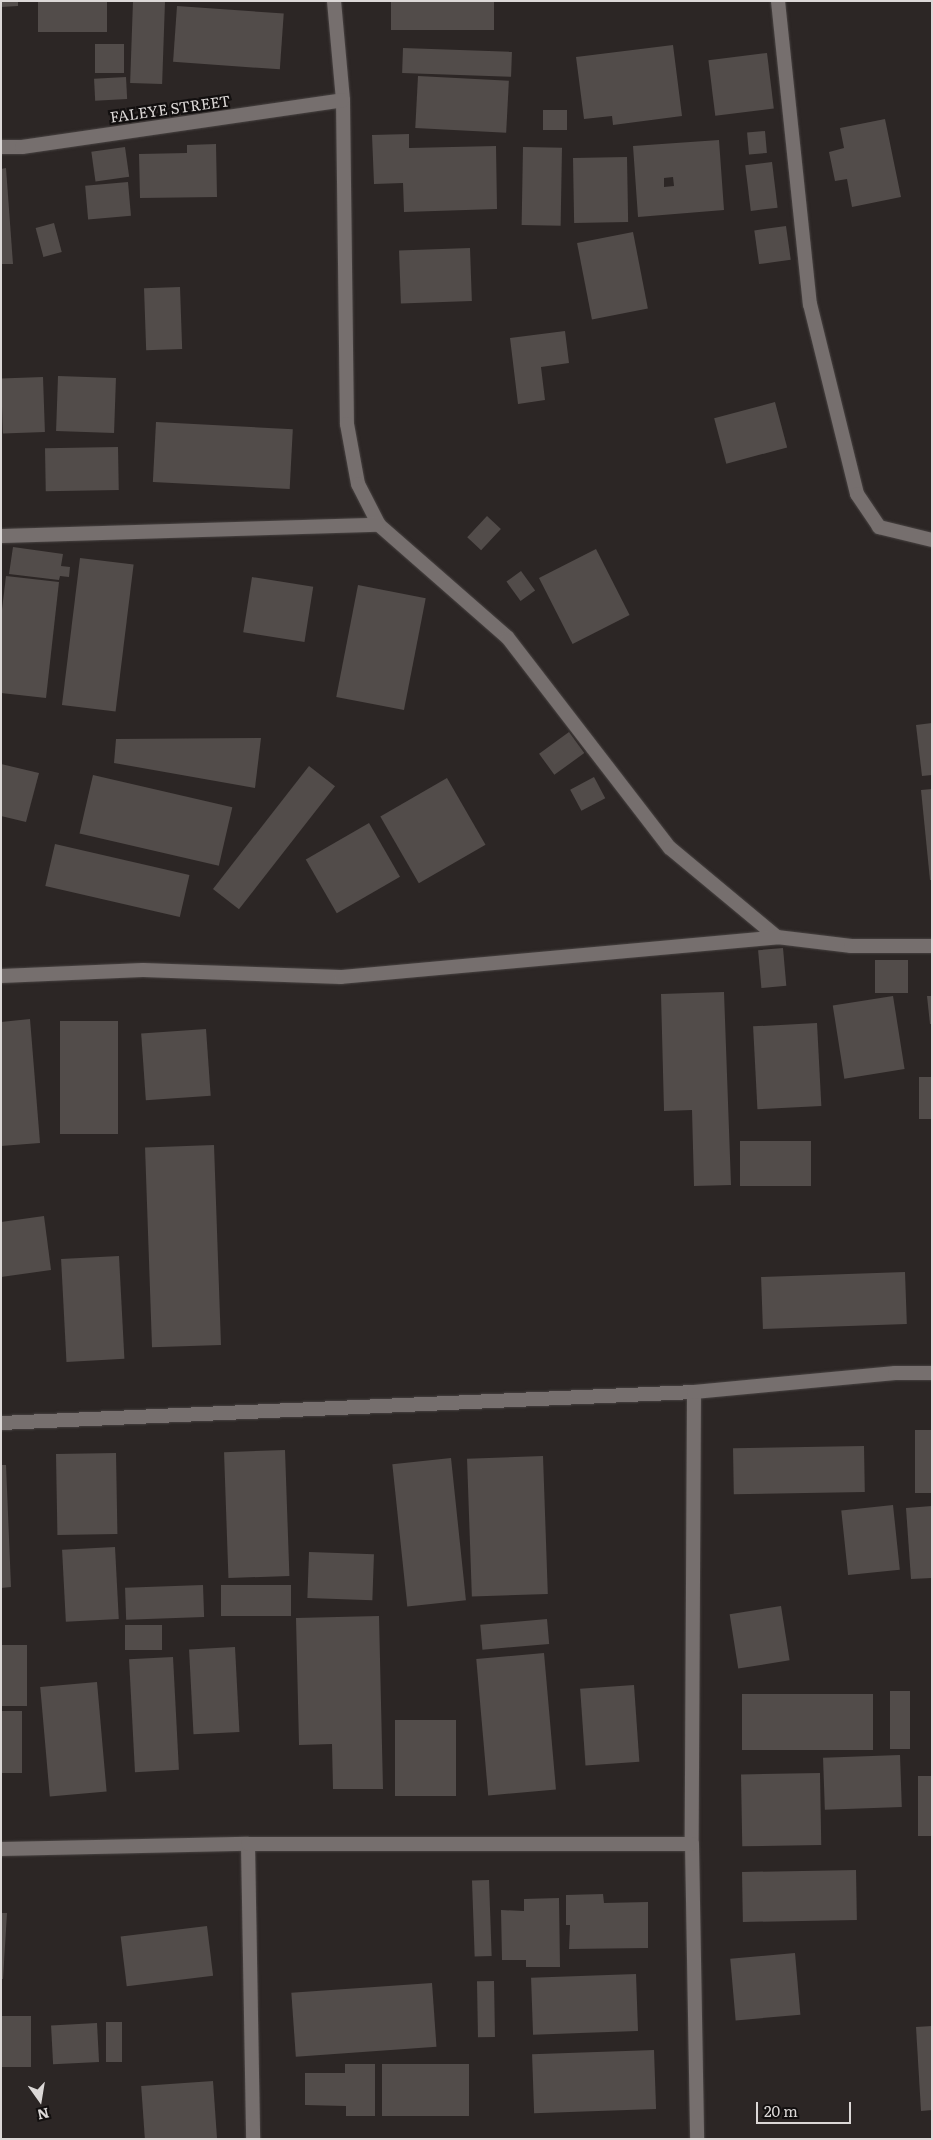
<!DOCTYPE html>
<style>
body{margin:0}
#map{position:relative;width:933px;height:2140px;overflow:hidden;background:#2c2625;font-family:Literata,serif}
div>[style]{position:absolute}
.building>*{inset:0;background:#524c4a;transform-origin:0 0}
.roads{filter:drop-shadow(0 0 1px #484342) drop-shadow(0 0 1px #484342)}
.minor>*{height:14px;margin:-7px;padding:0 7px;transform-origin:7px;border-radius:7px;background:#766f6e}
span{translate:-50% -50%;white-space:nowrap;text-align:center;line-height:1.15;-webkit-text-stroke:4.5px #120f0f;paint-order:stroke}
.street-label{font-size:15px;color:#dcd8d7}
.frame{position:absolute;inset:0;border:2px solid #dcd8d7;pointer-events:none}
.north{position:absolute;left:15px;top:2075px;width:50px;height:50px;-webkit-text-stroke:4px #120f0f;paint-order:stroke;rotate:167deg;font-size:14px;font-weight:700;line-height:20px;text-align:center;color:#dcd8d7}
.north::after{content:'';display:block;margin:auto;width:18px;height:22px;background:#dcd8d7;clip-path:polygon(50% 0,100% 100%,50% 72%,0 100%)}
.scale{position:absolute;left:756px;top:2102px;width:95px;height:22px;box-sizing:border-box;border:2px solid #dcd8d7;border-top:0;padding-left:6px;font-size:15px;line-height:18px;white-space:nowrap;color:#dcd8d7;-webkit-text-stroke:4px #120f0f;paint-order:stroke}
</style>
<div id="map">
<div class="building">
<div style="clip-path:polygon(1px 1px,18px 1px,18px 6px,1px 7px)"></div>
<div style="left:38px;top:1px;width:69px;height:31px"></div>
<div style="left:133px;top:1px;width:32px;height:82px;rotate:2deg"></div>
<div style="left:391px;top:1px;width:103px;height:29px"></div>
<div style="left:177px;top:6px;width:107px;height:56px;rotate:4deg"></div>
<div style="left:95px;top:44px;width:29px;height:29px"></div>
<div style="clip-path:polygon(673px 45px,682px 116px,613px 125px,612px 116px,584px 119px,576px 57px)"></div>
<div style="left:403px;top:48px;width:109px;height:25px;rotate:2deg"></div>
<div style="left:767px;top:53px;width:56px;height:59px;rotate:83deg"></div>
<div style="left:418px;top:76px;width:91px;height:52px;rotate:3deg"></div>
<div style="left:126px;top:77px;width:22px;height:32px;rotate:87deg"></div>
<div style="left:543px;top:110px;width:24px;height:20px"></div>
<div style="clip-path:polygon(885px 119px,901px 197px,852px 207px,847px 179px,835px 181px,829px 152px,844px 148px,840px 128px)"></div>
<div style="left:765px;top:131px;width:22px;height:18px;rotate:85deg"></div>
<div style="clip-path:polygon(409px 134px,409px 148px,496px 146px,497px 209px,404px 212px,403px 183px,374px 184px,372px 135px)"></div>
<div style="clip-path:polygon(evenodd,719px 140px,724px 210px,638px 217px,633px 146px,719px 140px,673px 177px,674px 186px,664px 187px,664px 178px,673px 177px)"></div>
<div style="clip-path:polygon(216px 144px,217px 197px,140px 198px,139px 154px,187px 153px,187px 145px)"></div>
<div style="left:125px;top:147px;width:30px;height:34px;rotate:82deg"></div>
<div style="left:523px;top:147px;width:39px;height:78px;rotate:1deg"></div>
<div style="left:627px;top:157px;width:65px;height:54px;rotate:89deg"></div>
<div style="left:772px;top:162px;width:46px;height:27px;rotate:83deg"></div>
<div style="clip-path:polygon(6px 168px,13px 264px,1px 264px,1px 169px)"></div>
<div style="left:128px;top:182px;width:34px;height:43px;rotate:85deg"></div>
<div style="left:54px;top:223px;width:30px;height:19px;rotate:75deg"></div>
<div style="left:786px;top:226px;width:34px;height:32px;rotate:82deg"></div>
<div style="left:633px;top:232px;width:78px;height:57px;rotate:79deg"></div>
<div style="left:470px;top:248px;width:53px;height:71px;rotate:88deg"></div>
<div style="left:180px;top:287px;width:62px;height:36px;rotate:88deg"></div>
<div style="clip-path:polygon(565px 331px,569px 363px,541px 367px,545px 400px,518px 404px,510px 338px)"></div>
<div style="left:58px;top:376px;width:58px;height:55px;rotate:2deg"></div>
<div style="left:43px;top:377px;width:55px;height:42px;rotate:88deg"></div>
<div style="left:775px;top:402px;width:47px;height:63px;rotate:75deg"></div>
<div style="left:156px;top:422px;width:137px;height:60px;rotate:3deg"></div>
<div style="left:118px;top:447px;width:43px;height:73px;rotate:89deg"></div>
<div style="left:487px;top:516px;width:19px;height:29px;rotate:43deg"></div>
<div style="clip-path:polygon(13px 547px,63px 554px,61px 566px,70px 567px,69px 577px,60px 576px,59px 580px,9px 574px)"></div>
<div style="left:596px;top:549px;width:74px;height:64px;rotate:63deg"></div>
<div style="left:80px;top:558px;width:54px;height:148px;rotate:7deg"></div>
<div style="left:521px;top:571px;width:24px;height:18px;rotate:54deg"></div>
<div style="clip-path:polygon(6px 576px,59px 582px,46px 698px,1px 693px,1px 618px)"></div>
<div style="left:252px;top:577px;width:62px;height:56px;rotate:9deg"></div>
<div style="left:358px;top:585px;width:69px;height:114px;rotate:11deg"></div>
<div style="clip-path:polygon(932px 723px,932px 775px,922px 776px,916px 725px)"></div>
<div style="left:569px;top:732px;width:26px;height:37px;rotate:54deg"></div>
<div style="clip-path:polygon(261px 738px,255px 788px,114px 763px,116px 739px)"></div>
<div style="clip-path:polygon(1px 764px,39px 773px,26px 822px,1px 816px)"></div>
<div style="left:309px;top:766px;width:33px;height:156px;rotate:38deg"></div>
<div style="left:93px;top:775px;width:143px;height:60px;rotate:13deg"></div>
<div style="left:594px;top:777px;width:24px;height:27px;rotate:62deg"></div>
<div style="left:447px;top:778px;width:77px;height:77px;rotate:60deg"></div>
<div style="clip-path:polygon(932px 789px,932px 880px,930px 880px,921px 790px)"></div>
<div style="left:369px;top:823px;width:62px;height:73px;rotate:60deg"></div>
<div style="left:55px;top:844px;width:138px;height:43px;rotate:13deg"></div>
<div style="left:783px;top:948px;width:38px;height:25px;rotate:85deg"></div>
<div style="left:875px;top:960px;width:33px;height:33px"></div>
<div style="clip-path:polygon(724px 992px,731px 1185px,694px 1186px,692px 1110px,664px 1111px,661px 994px)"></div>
<div style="left:893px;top:996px;width:74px;height:61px;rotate:81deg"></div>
<div style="clip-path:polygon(927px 996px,932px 996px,932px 1024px,930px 1024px)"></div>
<div style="clip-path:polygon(30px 1019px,40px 1143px,1px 1146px,1px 1022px)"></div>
<div style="left:60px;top:1021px;width:58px;height:113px"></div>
<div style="left:817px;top:1023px;width:83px;height:64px;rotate:87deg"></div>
<div style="left:206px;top:1029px;width:67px;height:65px;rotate:86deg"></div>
<div style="left:932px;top:1077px;width:42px;height:13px;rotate:90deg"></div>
<div style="left:811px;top:1141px;width:45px;height:71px;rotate:90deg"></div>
<div style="left:214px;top:1145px;width:200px;height:69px;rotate:88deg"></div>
<div style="clip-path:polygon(44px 1216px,51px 1270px,1px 1277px,1px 1222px)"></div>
<div style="left:119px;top:1256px;width:103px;height:58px;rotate:87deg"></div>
<div style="left:905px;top:1272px;width:52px;height:144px;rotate:88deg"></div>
<div style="left:915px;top:1430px;width:17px;height:63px"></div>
<div style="left:864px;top:1446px;width:46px;height:131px;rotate:89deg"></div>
<div style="left:285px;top:1450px;width:126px;height:61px;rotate:88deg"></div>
<div style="left:116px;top:1453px;width:81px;height:60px;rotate:89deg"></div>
<div style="left:543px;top:1456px;width:138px;height:76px;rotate:88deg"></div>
<div style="left:451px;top:1458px;width:143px;height:59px;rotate:84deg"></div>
<div style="clip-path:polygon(1px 1465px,6px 1465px,11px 1587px,1px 1588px)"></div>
<div style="left:893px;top:1505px;width:65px;height:52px;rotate:84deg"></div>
<div style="clip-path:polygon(932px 1506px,932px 1578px,911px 1579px,906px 1508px)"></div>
<div style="left:115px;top:1547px;width:72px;height:53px;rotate:87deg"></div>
<div style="left:309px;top:1552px;width:65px;height:46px;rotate:2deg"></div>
<div style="left:203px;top:1585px;width:32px;height:78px;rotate:88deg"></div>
<div style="left:221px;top:1585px;width:70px;height:31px"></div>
<div style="left:781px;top:1606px;width:55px;height:52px;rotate:81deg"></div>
<div style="clip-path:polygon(379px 1616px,383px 1789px,333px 1789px,332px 1744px,299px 1745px,296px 1618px)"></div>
<div style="left:547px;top:1619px;width:25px;height:67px;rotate:85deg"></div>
<div style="left:125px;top:1625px;width:37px;height:25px"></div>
<div style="left:1px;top:1645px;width:26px;height:61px"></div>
<div style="left:235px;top:1647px;width:85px;height:46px;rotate:87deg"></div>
<div style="left:544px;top:1653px;width:137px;height:68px;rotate:85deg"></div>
<div style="left:173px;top:1657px;width:113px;height:44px;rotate:87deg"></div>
<div style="left:97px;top:1682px;width:110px;height:57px;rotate:85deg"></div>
<div style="left:634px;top:1685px;width:77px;height:54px;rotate:86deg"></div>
<div style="left:890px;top:1691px;width:20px;height:58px"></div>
<div style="left:873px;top:1694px;width:56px;height:131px;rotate:90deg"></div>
<div style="left:1px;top:1711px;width:21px;height:62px"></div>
<div style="left:395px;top:1720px;width:61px;height:76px"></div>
<div style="left:900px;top:1755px;width:52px;height:77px;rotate:88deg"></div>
<div style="left:820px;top:1773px;width:72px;height:79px;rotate:89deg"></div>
<div style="left:918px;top:1776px;width:14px;height:60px"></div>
<div style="left:856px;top:1870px;width:50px;height:114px;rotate:89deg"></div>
<div style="left:489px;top:1880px;width:76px;height:17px;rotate:88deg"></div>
<div style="clip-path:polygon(603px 1894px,604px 1903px,648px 1902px,648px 1948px,569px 1949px,570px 1925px,566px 1925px,566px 1895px)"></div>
<div style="clip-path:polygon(559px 1898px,560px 1967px,526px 1967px,526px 1960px,502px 1960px,501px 1910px,524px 1911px,524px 1899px)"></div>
<div style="clip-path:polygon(1px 1913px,7px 1913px,3px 1979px,1px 1979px)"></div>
<div style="left:207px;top:1926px;width:50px;height:87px;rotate:83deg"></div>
<div style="left:795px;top:1953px;width:62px;height:65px;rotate:85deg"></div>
<div style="left:636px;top:1974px;width:57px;height:105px;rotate:88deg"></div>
<div style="left:494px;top:1981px;width:56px;height:17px;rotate:89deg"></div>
<div style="left:432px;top:1983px;width:64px;height:141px;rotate:86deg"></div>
<div style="left:1px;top:2016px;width:30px;height:51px"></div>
<div style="left:106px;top:2022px;width:16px;height:40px"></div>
<div style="left:97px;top:2023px;width:39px;height:46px;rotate:87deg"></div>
<div style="clip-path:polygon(932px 2026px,932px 2110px,921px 2111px,916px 2027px)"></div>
<div style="left:654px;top:2050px;width:59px;height:122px;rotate:88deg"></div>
<div style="clip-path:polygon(345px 2064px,375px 2064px,375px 2116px,346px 2116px,346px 2106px,305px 2105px,305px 2073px,345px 2073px)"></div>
<div style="left:469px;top:2064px;width:52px;height:87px;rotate:90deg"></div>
<div style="left:213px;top:2081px;width:58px;height:72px;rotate:86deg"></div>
</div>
<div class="roads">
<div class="minor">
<div style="left:334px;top:1px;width:99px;rotate:84.8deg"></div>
<div style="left:343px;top:100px;width:324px;rotate:89.3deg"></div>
<div style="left:347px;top:424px;width:61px;rotate:79.6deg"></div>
<div style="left:358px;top:484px;width:46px;rotate:62.9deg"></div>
<div style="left:379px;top:525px;width:171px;rotate:41.2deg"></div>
<div style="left:508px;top:638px;width:265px;rotate:52.4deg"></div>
<div style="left:670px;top:848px;width:139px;rotate:39.8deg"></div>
<div style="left:777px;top:937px;width:75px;rotate:6.9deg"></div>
<div style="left:851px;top:946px;width:81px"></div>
<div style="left:778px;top:1px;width:305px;rotate:84deg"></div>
<div style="left:810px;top:304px;width:196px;rotate:76.1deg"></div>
<div style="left:857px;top:494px;width:40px;rotate:56deg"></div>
<div style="left:879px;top:527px;width:55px;rotate:13.8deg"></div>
<div style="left:1px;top:147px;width:21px"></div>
<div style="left:22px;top:147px;width:324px;rotate:-8.3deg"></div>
<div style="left:1px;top:536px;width:378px;rotate:-1.7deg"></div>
<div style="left:1px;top:976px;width:142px;rotate:-2.4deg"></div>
<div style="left:143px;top:970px;width:198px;rotate:2deg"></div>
<div style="left:341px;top:977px;width:438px;rotate:-5.2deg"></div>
<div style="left:694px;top:1392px;width:452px;rotate:90.3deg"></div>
<div style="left:692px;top:1844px;width:295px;rotate:89deg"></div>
<div style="left:1px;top:1423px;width:694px;rotate:-2.56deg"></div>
<div style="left:694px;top:1392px;width:202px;rotate:-5.4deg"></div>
<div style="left:895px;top:1373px;width:37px"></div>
<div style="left:248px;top:1844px;width:295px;rotate:89deg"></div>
<div style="left:1px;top:1849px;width:247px;rotate:-1.2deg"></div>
<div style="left:248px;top:1844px;width:444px"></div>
</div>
</div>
<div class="street-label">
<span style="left:170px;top:108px;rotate:-8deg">FALEYE STREET</span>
</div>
<div class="frame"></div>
<div class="north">N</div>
<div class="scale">20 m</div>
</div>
